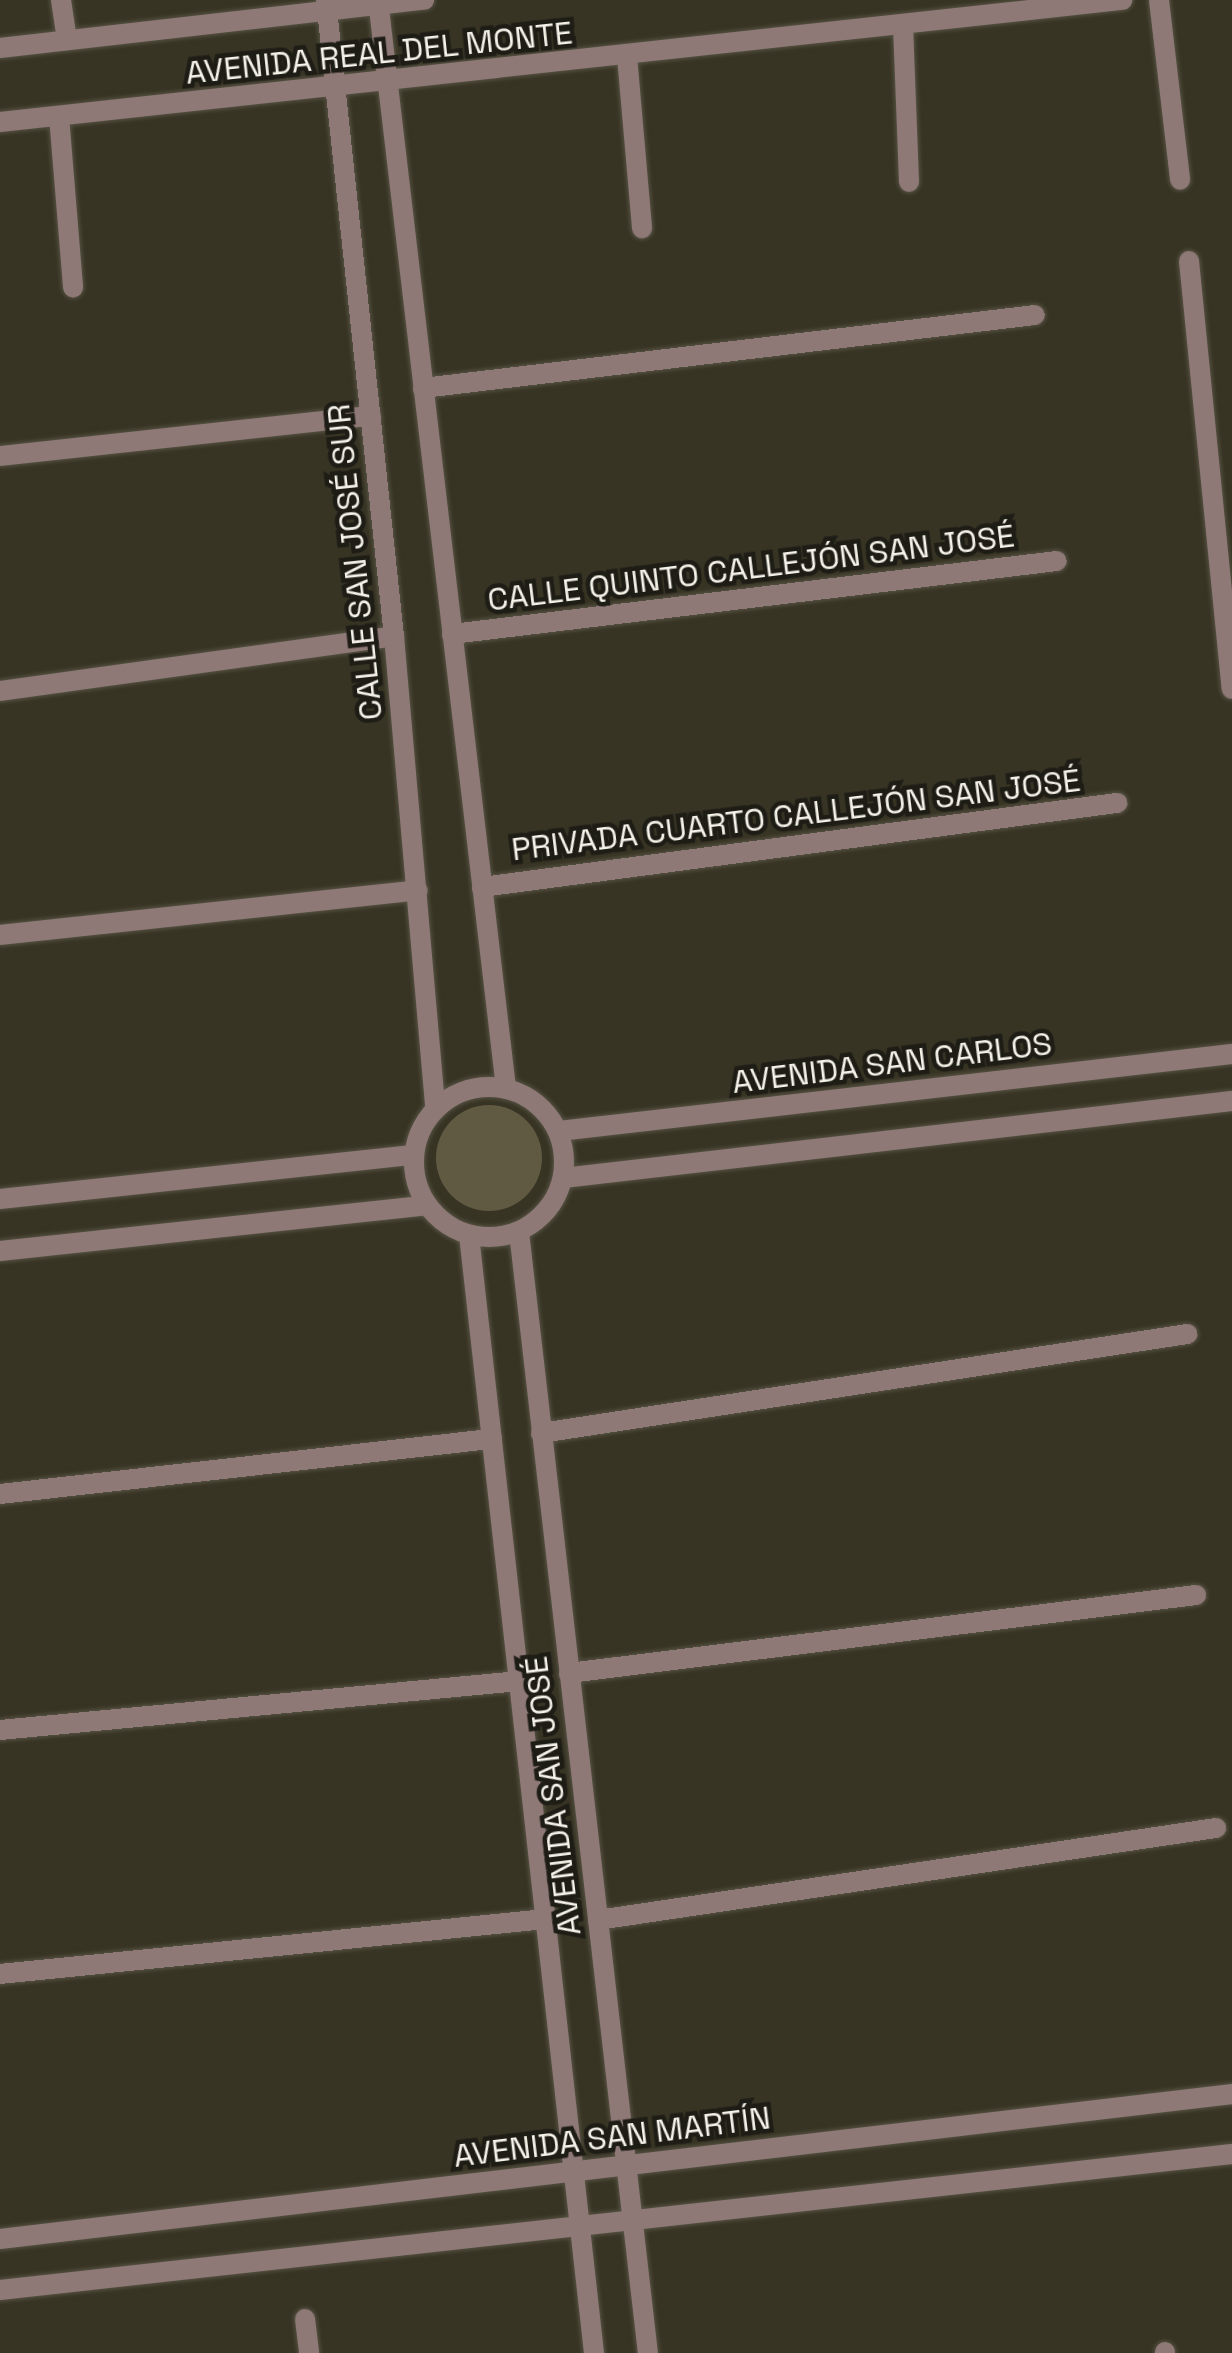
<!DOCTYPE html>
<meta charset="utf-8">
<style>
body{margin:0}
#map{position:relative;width:1232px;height:2353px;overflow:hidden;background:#383424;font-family:"Space Grotesk",sans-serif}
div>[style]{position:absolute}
.green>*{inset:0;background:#605a42}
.round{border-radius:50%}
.roads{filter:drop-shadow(0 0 2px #565344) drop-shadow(0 0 2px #565344)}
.minor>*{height:20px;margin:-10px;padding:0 10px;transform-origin:10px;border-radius:10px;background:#8f7976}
.tertiary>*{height:20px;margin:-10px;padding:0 10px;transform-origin:10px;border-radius:10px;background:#8f7976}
.tertiary>.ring{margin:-10px;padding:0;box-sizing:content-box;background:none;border:20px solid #8f7976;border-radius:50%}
span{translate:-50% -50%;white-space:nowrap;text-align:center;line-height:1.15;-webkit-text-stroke:9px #1d1c15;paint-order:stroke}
.street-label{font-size:32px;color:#f5f3e9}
</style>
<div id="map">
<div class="green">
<div class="round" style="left:436px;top:1105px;width:106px;height:106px"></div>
</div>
<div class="roads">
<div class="minor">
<div style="left:61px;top:0;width:40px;rotate:81.5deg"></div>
<div style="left:1159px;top:0;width:181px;rotate:83.3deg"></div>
<div style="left:903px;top:25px;width:157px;rotate:87.8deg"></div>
<div style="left:627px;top:56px;width:173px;rotate:85deg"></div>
<div style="left:59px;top:116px;width:172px;rotate:85.3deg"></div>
<div style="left:1189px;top:261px;width:430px;rotate:84.3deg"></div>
<div style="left:423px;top:388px;width:616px;rotate:-6.8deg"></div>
<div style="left:0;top:456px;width:373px;rotate:-6.2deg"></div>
<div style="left:452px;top:634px;width:609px;rotate:-6.88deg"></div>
<div style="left:0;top:691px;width:398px;rotate:-7.9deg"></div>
<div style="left:482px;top:887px;width:641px;rotate:-7.54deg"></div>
<div style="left:0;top:935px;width:420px;rotate:-6.1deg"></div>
<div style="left:0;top:1199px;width:415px;rotate:-6.1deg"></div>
<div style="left:0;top:1251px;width:429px;rotate:-6.1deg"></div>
<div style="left:541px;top:1433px;width:654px;rotate:-8.71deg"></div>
<div style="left:0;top:1494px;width:495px;rotate:-6.4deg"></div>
<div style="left:569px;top:1673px;width:632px;rotate:-7.09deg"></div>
<div style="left:0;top:1730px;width:521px;rotate:-5.39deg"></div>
<div style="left:598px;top:1920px;width:625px;rotate:-8.47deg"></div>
<div style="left:0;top:1974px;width:548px;rotate:-5.76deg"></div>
<div style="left:305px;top:2319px;width:34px;rotate:83deg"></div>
<div style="left:1165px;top:2352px;width:1px;rotate:90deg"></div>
</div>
<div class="tertiary">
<div style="left:326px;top:0;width:640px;rotate:83.9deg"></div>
<div style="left:394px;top:636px;width:474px;rotate:85deg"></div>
<div style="left:378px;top:0;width:1096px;rotate:83.29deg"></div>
<div style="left:0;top:48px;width:427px;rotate:-6.5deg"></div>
<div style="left:0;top:122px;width:1129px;rotate:-6.21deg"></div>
<div class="ring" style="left:414px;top:1087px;width:130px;height:130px"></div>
<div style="left:559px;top:1131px;width:677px;rotate:-6.53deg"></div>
<div style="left:563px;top:1178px;width:673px;rotate:-6.57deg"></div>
<div style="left:519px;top:1232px;width:1128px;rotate:83.44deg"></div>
<div style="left:469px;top:1235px;width:1125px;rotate:83.62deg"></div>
<div style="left:0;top:2239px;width:1241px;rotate:-6.71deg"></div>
<div style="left:0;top:2290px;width:1239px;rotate:-6.3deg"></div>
</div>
</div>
<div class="street-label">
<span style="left:379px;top:53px;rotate:-6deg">AVENIDA REAL DEL MONTE</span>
<span style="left:355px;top:562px;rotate:-96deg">CALLE SAN JOSÉ SUR</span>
<span style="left:751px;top:568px;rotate:-7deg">CALLE QUINTO CALLEJÓN SAN JOSÉ</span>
<span style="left:796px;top:815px;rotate:-7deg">PRIVADA CUARTO CALLEJÓN SAN JOSÉ</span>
<span style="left:892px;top:1063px;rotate:-7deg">AVENIDA SAN CARLOS</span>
<span style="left:553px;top:1796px;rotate:-97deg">AVENIDA SAN JOSÉ</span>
<span style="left:612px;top:2137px;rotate:-7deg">AVENIDA SAN MARTÍN</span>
</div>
</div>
